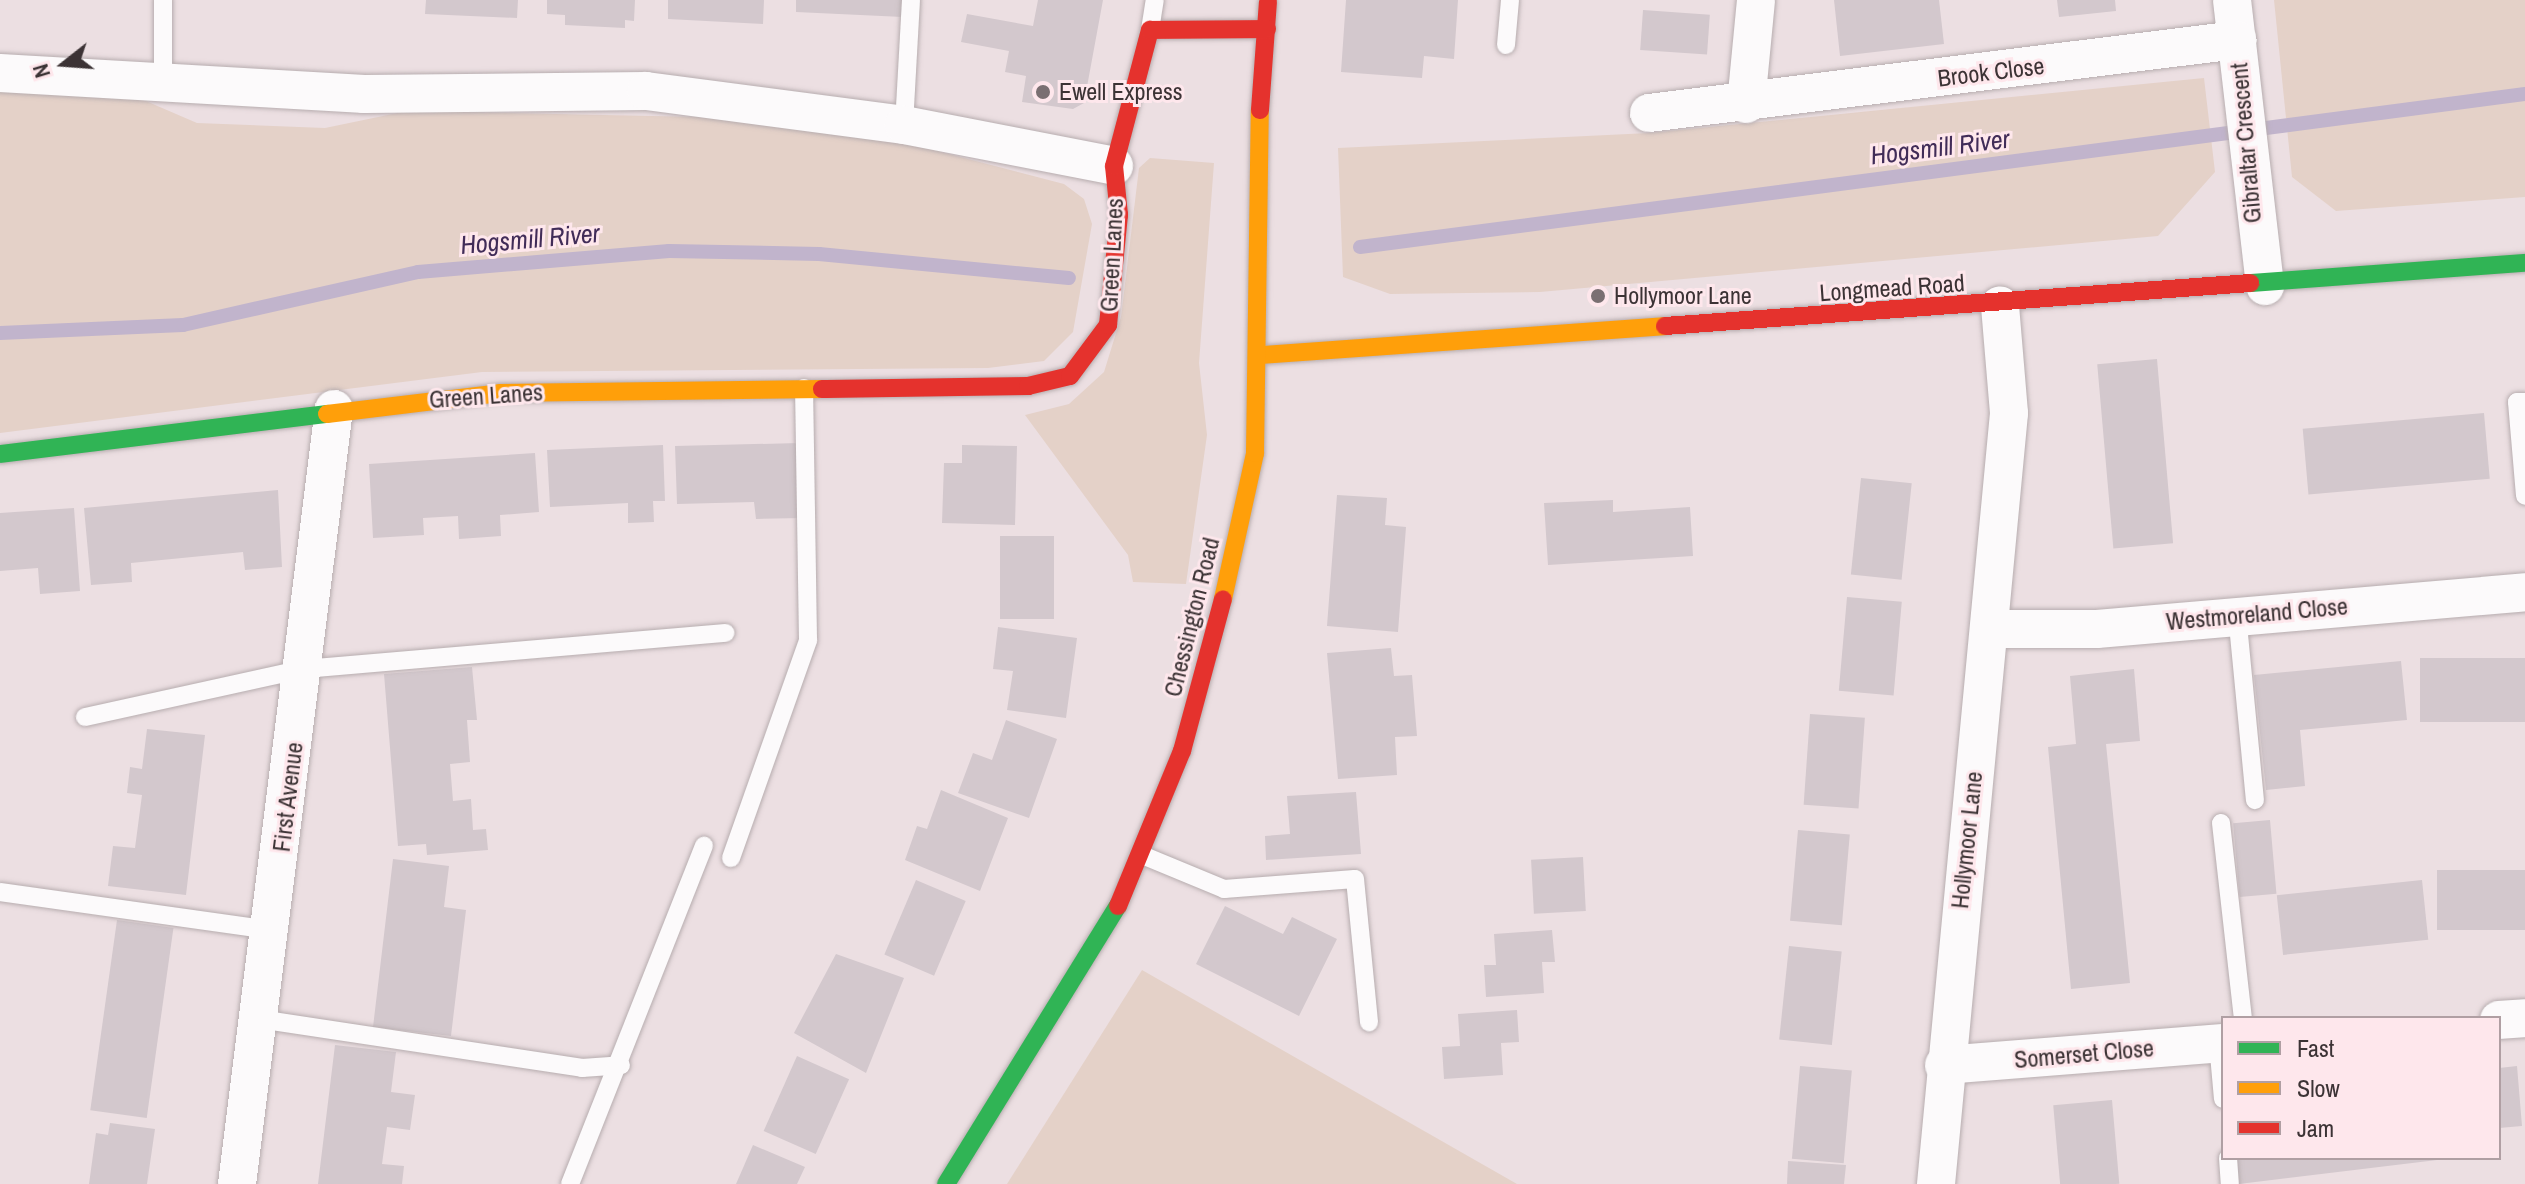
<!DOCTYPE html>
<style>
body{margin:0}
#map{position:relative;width:2525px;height:1184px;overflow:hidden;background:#ecdfe2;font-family:"Archivo Narrow",sans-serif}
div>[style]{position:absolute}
.green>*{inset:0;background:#e4d1c8}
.stream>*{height:14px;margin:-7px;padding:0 7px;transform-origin:7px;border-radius:7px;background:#c1b4cc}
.building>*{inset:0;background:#d3c8cd;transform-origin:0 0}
.roads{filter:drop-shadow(0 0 2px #b7adaf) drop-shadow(0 0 2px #b7adaf)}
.lane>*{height:18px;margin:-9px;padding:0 9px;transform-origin:9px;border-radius:9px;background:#fcfafb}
.street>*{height:38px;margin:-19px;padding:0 19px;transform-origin:19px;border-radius:19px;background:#fcfafb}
.fast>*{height:18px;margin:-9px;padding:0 9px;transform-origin:9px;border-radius:9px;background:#30b455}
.slow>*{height:18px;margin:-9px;padding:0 9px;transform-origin:9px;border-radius:9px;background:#ff9f0a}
.jam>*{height:18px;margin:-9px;padding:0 9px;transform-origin:9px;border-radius:9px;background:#e5322d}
.dots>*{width:22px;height:22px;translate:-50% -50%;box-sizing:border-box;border:4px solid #fee7ec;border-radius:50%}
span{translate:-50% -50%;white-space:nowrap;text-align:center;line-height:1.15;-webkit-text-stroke:6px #fee7ec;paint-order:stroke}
.street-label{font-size:24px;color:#3c3335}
.poi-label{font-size:24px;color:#3c3335}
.left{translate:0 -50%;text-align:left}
.water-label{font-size:26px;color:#412c58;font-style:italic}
.legend{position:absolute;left:2221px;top:1016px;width:280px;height:144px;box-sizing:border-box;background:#fee7ec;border:2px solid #b09fa3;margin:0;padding:10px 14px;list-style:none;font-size:24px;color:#3c3335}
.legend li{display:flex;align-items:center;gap:16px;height:40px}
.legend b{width:40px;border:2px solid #b09fa3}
.north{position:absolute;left:24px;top:24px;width:80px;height:80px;-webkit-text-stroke:6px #fee7ec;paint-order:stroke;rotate:253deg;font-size:22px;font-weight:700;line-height:32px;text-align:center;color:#3c3335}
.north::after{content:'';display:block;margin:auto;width:28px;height:36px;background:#3c3335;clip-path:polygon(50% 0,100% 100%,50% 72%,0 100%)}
</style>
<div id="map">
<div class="green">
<div style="clip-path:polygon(2274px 0,2525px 0,2525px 197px,2336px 211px,2292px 177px)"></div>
<div style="clip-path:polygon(2204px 78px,2215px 172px,2158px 236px,1540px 292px,1390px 294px,1343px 277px,1338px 148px,1649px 133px)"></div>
<div style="clip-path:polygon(0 84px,111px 86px,197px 123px,325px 128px,407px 111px,700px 117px,903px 142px,1064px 184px,1084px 199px,1092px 224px,1073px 332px,1044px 361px,988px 368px,482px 372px,0 433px)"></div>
<div style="clip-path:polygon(1150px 158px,1214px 163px,1199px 363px,1207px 435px,1186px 584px,1133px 582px,1128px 555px,1025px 415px,1069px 404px,1104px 372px,1121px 317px,1139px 168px)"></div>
<div style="clip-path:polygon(1142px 970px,1517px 1184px,1007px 1184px)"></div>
</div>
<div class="stream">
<div style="left:1360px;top:247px;width:1175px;rotate:-7.48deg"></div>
<div style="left:0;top:333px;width:183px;rotate:-2.5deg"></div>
<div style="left:183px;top:325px;width:241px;rotate:-12.7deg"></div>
<div style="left:418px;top:272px;width:252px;rotate:-4.8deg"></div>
<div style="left:669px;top:251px;width:150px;rotate:1.1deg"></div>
<div style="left:819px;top:254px;width:251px;rotate:5.5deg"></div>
</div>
<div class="building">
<div style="clip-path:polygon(426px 0,518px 0,517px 18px,425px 14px)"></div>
<div style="clip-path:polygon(547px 0,635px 0,634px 21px,625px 20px,625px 28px,565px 25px,565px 15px,547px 14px)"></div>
<div style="clip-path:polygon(668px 0,764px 0,763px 24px,668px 19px)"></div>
<div style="clip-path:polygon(796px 0,904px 0,903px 17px,796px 12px)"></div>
<div style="clip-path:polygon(1038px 0,1103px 0,1084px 103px,1073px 109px,1022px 102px,1026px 76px,1005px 72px,1009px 51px,961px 42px,967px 14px,1033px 26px)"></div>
<div style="clip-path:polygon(1346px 0,1458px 0,1454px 59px,1424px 56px,1422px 78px,1341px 72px)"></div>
<div style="clip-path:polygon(1834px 0,1939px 0,1944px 44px,1840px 56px)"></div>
<div style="clip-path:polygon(2057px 0,2115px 0,2116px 11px,2059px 17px)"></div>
<div style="left:1643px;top:10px;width:67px;height:40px;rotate:4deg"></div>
<div style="left:2157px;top:359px;width:185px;height:60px;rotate:85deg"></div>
<div style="left:2484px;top:413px;width:66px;height:182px;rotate:85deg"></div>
<div style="clip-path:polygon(799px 443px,802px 518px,756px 519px,754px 502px,677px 504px,675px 446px)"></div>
<div style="clip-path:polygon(663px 445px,665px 501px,653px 501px,654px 522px,628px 523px,628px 503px,550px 507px,547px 450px)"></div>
<div style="clip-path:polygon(962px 445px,1017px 446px,1015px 525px,942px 523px,944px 463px,962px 463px)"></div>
<div style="clip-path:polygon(535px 453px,539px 512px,500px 515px,501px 536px,459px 539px,458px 516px,423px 518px,424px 535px,373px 538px,369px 464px)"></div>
<div style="left:1861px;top:478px;width:51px;height:97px;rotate:6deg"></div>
<div style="clip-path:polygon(278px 490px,282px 567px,245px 570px,243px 552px,131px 563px,132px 582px,91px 585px,84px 508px)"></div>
<div style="clip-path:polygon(1337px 495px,1387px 498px,1385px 525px,1406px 527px,1398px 632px,1327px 626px)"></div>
<div style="clip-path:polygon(1613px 500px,1613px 512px,1690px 507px,1693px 556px,1548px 565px,1544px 503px)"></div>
<div style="clip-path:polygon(74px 508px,80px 591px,40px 594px,38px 568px,0 571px,0 513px)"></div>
<div style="left:1000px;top:536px;width:54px;height:83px"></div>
<div style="left:1847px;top:597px;width:55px;height:94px;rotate:5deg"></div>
<div style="clip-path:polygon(998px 627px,1077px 638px,1066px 718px,1007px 710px,1013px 671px,993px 669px)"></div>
<div style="clip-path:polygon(1391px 648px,1394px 676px,1412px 675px,1417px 736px,1395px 737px,1397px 775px,1338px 779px,1327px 653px)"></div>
<div style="left:2525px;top:658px;width:64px;height:105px;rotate:90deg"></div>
<div style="clip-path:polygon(2401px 661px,2407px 720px,2300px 730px,2305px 786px,2266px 790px,2254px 675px)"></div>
<div style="clip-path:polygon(472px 667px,477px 720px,467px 720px,470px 762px,450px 764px,453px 801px,471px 799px,473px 830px,486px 829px,488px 850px,427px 855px,426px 844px,398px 846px,384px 674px)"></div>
<div style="clip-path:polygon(2134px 669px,2140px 741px,2106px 744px,2130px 983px,2071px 989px,2048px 747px,2076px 744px,2070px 676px)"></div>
<div style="left:1810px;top:714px;width:55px;height:91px;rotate:4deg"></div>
<div style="clip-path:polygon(1006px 720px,1057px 739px,1029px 818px,958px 793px,973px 753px,992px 760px)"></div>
<div style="clip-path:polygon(147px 729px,205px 735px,186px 895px,108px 886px,113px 846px,135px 848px,142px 795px,127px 793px,130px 767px,142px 769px)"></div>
<div style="clip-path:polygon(941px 790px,1008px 818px,980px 891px,905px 860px,917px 826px,927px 829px)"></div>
<div style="clip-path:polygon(1356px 792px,1361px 854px,1266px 860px,1265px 836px,1290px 834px,1287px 796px)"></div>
<div style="left:2270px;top:820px;width:74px;height:37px;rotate:85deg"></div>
<div style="left:1798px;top:830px;width:52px;height:91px;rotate:5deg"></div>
<div style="left:1583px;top:857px;width:54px;height:52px;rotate:87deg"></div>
<div style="clip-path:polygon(393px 859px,449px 866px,444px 907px,466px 910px,451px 1036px,373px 1027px)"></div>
<div style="left:2525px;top:870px;width:60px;height:88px;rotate:90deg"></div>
<div style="left:916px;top:880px;width:54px;height:81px;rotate:23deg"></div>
<div style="left:2422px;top:880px;width:60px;height:146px;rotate:84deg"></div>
<div style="clip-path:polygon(1225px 906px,1283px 934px,1292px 917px,1337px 939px,1299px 1016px,1196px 964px)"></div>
<div style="left:117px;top:920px;width:57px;height:192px;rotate:8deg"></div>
<div style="clip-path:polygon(1552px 930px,1555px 962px,1542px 962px,1544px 993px,1486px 997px,1484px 965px,1496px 965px,1494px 934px)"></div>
<div style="left:1789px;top:946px;width:53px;height:94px;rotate:6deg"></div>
<div style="clip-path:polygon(836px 954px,904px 978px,866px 1073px,794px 1033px)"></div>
<div style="clip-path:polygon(1517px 1010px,1519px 1042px,1501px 1043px,1503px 1075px,1444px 1079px,1442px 1047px,1460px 1046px,1458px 1014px)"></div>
<div style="clip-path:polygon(335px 1045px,396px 1052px,391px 1092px,415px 1095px,410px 1130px,387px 1127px,382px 1164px,404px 1166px,402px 1184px,318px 1184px)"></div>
<div style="left:797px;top:1056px;width:57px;height:82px;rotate:24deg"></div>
<div style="left:1800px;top:1066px;width:52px;height:93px;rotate:5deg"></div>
<div style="clip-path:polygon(2517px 1066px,2522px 1126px,2499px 1128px,2499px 1068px)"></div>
<div style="left:2112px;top:1100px;width:84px;height:59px;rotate:85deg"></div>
<div style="clip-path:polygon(110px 1123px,155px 1129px,147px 1184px,89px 1184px,96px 1133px,108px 1135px)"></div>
<div style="clip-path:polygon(753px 1145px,805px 1167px,797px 1184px,736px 1184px)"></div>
<div style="clip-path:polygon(2237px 1158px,2437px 1158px,2437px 1160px,2239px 1184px)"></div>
<div style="clip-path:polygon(1788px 1161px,1846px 1165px,1844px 1184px,1787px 1184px)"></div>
</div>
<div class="roads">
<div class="lane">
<div style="left:1150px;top:30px;width:30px;rotate:-81deg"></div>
<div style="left:1506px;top:45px;width:45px;rotate:-84.9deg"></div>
<div style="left:163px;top:78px;width:78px;rotate:-90deg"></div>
<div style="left:904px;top:125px;width:125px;rotate:-86.8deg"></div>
<div style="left:2525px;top:402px;width:8px;rotate:180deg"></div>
<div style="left:2517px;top:402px;width:94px;rotate:85.1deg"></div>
<div style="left:2237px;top:614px;width:187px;rotate:84.5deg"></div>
<div style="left:85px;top:717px;width:224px;rotate:-12.4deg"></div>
<div style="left:304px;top:669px;width:423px;rotate:-4.9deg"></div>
<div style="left:2221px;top:823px;width:196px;rotate:83.6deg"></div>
<div style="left:1142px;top:855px;width:89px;rotate:22.5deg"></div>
<div style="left:1224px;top:889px;width:131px;rotate:-4.4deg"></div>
<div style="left:1355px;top:879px;width:144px;rotate:84.4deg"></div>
<div style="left:731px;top:858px;width:231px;rotate:-70.5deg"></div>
<div style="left:808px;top:640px;width:252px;rotate:-90.9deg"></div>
<div style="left:0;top:892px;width:273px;rotate:8deg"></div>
<div style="left:259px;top:1019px;width:327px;rotate:8.6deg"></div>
<div style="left:582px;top:1068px;width:39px;rotate:-4deg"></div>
<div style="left:2218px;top:1043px;width:56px;rotate:84.9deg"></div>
<div style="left:2228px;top:1158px;width:26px;rotate:86deg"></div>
<div style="left:570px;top:1184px;width:364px;rotate:-68.4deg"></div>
</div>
<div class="street">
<div style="left:2232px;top:0;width:288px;rotate:83.4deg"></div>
<div style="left:0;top:73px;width:365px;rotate:3.3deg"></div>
<div style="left:364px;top:94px;width:282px;rotate:-0.6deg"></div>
<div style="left:646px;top:91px;width:260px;rotate:7.5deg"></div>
<div style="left:904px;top:125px;width:214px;rotate:11deg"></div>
<div style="left:1746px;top:104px;width:104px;rotate:-84.5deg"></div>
<div style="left:1649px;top:113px;width:593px;rotate:-7.08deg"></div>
<div style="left:1989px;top:629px;width:108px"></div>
<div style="left:2097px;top:629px;width:430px;rotate:-4.9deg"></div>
<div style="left:2499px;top:1020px;width:26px;rotate:-4deg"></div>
<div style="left:1944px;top:1065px;width:280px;rotate:-4.5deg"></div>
<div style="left:237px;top:1184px;width:781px;rotate:-82.87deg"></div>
<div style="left:1936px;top:1184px;width:774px;rotate:-84.59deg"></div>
<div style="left:2009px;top:413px;width:108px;rotate:-94.8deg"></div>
</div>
<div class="fast">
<div style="left:2250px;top:283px;width:276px;rotate:-4.2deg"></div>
<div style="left:0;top:454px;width:329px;rotate:-7deg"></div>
<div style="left:946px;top:1184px;width:327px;rotate:-58.3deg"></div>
</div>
<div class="slow">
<div style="left:1262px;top:355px;width:404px;rotate:-4.1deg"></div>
<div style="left:327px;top:414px;width:174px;rotate:-6.9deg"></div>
<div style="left:500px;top:393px;width:322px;rotate:-0.7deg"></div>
<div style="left:1223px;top:599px;width:149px;rotate:-77.6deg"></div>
<div style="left:1255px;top:453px;width:343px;rotate:-89.2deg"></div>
</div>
<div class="jam">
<div style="left:1260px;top:110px;width:108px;rotate:-85.8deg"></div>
<div style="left:1665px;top:326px;width:587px;rotate:-4.2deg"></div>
<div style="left:822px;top:389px;width:206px;rotate:-0.8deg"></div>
<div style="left:1028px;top:386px;width:43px;rotate:-13.4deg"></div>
<div style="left:1070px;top:376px;width:64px;rotate:-53.3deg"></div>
<div style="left:1108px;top:325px;width:111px;rotate:-84.3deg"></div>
<div style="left:1119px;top:215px;width:49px;rotate:-95.8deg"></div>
<div style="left:1114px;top:166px;width:141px;rotate:-75.2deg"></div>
<div style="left:1150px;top:30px;width:117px;rotate:-0.5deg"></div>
<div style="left:1118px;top:906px;width:168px;rotate:-67.6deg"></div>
<div style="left:1182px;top:751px;width:157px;rotate:-74.9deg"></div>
</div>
</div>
<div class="dots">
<div style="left:1043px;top:92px;background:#7a6f72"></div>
<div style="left:1598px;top:296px;background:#7a6f72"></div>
</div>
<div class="street-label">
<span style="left:1991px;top:72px;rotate:-7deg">Brook Close</span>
<span style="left:2246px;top:143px;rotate:-95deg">Gibraltar Crescent</span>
<span style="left:1112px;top:255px;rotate:-87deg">Green Lanes</span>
<span style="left:1892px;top:288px;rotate:-4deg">Longmead Road</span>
<span style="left:486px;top:396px;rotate:-4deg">Green Lanes</span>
<span style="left:2257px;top:614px;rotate:-5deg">Westmoreland Close</span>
<span style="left:1192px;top:617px;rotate:-76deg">Chessington Road</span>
<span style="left:288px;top:797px;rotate:-83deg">First Avenue</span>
<span style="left:1967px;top:840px;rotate:-84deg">Hollymoor Lane</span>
<span style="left:2084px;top:1054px;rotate:-5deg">Somerset Close</span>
</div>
<div class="poi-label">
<span class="left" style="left:1059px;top:92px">Ewell Express</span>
<span class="left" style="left:1614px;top:296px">Hollymoor Lane</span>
</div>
<div class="water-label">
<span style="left:1940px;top:147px;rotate:-7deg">Hogsmill River</span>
<span style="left:530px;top:239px;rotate:-5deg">Hogsmill River</span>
</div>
<ul class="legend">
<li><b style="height:10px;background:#30b455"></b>Fast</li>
<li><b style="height:10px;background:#ff9f0a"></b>Slow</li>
<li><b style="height:10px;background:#e5322d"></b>Jam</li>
</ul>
<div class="north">N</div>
</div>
